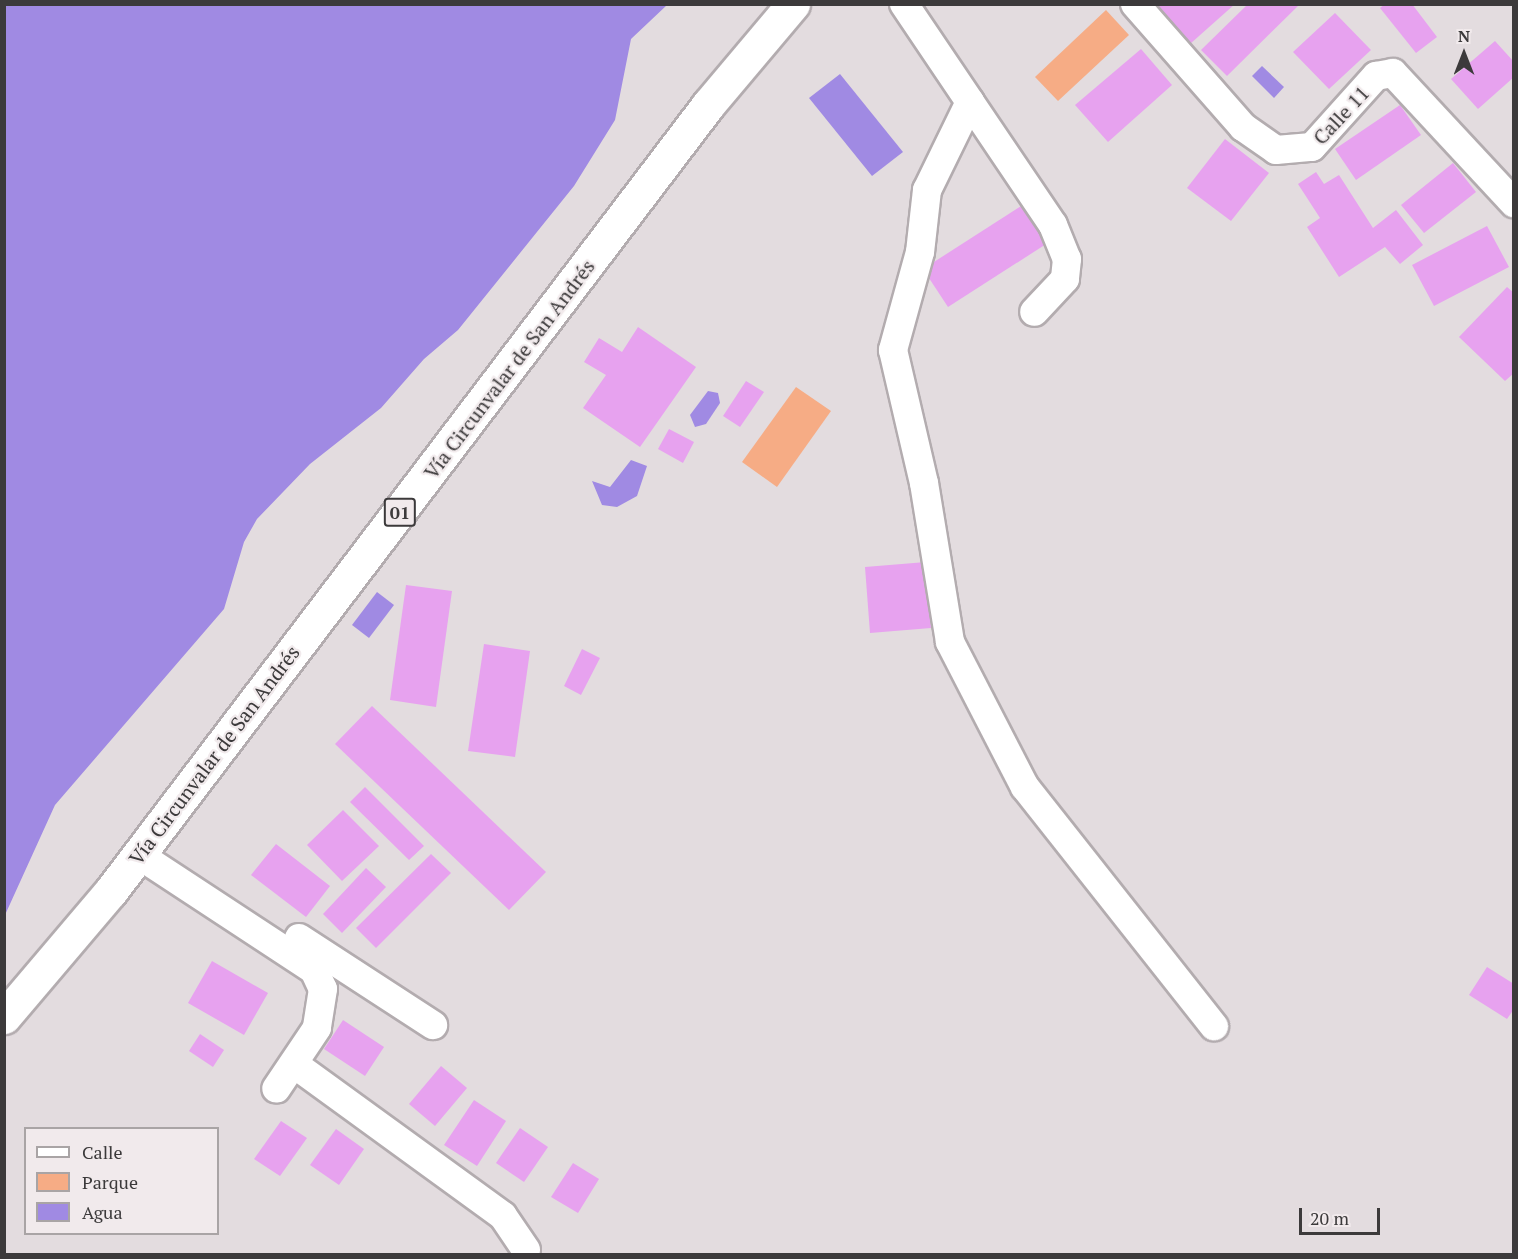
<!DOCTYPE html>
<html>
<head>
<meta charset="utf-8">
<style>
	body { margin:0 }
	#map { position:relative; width:1518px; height:1259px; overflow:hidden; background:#e3dcdf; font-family:"PT Serif",serif }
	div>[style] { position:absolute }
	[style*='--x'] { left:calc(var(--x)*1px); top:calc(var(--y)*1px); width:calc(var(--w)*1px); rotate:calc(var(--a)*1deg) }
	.green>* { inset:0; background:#f6ac85 }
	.water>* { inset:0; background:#a08ae3 }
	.building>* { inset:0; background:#e7a2ef }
	.roads { filter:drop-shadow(2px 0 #b3acaf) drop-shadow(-2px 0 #b3acaf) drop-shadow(0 2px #b3acaf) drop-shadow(0 -2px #b3acaf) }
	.minor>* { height:28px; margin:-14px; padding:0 14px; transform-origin:14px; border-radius:14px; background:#fff }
	.highway>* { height:33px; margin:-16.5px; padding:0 16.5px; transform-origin:16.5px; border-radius:16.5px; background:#fff }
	span { translate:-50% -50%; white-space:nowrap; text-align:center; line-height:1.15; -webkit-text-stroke:4.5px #f1eaec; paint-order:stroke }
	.shield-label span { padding:2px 4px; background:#f1eaec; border:2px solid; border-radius:4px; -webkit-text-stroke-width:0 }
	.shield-label { font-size:18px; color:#3c3a3b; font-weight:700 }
	.street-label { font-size:20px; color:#3c3a3b }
	.frame { position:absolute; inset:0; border:6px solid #3c3a3b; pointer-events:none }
	.legend { position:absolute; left:24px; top:1127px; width:195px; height:108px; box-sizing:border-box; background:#f1eaec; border:2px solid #a9a4a5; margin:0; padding:8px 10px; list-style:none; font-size:18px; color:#3c3a3b }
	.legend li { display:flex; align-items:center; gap:12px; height:30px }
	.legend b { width:30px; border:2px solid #a9a4a5 }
	.north { position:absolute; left:1434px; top:24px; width:60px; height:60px; -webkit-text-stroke:4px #f1eaec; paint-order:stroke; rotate:0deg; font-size:16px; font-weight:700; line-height:24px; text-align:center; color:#3c3a3b }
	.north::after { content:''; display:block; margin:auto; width:21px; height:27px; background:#3c3a3b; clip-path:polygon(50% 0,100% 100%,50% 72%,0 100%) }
	.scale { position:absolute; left:1299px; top:1208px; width:81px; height:27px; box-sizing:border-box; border:3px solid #3c3a3b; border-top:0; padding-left:8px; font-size:18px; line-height:21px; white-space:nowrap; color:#3c3a3b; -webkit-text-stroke:4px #f1eaec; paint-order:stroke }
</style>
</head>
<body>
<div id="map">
	<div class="green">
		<i style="clip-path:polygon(1106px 10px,1129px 35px,1058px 101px,1035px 77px)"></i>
		<i style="clip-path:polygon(796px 387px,831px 411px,777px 487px,742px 462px)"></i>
	</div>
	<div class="water">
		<i style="clip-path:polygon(5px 4px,667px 5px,631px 39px,615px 120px,574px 186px,458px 330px,424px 359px,381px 408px,310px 464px,257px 519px,244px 542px,224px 609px,55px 805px,5px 915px)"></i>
		<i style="clip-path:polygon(1262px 66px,1284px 87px,1274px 98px,1252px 76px)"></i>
		<i style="clip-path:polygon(840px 74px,903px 152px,872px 176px,809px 98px)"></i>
		<i style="clip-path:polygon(708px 391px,718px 393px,720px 403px,706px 424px,695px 427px,690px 415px)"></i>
		<i style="clip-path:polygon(631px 460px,647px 466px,637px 496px,617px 507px,602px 505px,592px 481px,610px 487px)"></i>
		<i style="clip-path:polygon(377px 592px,394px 605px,369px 638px,352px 625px)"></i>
	</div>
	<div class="building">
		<i style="clip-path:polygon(1155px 4px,1235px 4px,1190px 44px)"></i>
		<i style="clip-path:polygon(1248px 4px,1300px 4px,1227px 76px,1201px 50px)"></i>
		<i style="clip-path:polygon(1385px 4px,1412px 4px,1437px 37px,1416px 53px,1380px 8px)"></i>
		<i style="clip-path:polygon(1335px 13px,1371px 50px,1329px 89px,1293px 52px)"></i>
		<i style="clip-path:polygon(1495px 41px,1514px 62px,1514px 77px,1478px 109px,1451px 79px)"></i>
		<i style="clip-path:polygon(1141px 49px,1172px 85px,1108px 142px,1075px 105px)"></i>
		<i style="clip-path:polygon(1400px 105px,1421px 135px,1356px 180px,1335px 149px)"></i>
		<i style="clip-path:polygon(1225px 139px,1269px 173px,1231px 221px,1187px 188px)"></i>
		<i style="clip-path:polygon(1453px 163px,1476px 192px,1424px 233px,1401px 205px)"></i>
		<i style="clip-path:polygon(1316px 172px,1324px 184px,1339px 175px,1373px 228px,1396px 210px,1423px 245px,1400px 264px,1385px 247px,1339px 277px,1307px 227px,1320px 218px,1298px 184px)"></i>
		<i style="clip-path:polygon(1029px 201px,1054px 239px,948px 307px,923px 269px)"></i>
		<i style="clip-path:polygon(1487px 226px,1509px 267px,1434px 306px,1412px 265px)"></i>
		<i style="clip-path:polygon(1507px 287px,1514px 293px,1514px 373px,1505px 381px,1459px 337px)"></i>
		<i style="clip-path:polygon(638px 327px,696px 367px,640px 447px,583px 408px,606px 375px,584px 362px,599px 338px,622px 352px)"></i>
		<i style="clip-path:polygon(746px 381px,764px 392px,740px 427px,723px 416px)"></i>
		<i style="clip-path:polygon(669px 429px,694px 442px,683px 463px,658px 449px)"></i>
		<i style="clip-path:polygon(926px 562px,931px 628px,870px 633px,865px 567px)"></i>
		<i style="clip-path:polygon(406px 585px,452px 591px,436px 707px,390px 700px)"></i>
		<i style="clip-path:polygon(484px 644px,530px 651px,515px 757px,468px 751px)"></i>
		<i style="clip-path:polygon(582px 649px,600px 658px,581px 695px,564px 686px)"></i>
		<i style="clip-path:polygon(372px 706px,546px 872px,509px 910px,335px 744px)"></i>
		<i style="clip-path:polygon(365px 787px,424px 846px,409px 860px,350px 802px)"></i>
		<i style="clip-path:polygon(343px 810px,379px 846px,342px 881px,307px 845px)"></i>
		<i style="clip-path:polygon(276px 844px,330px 886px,306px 917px,251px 875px)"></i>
		<i style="clip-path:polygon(431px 854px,451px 873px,376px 948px,356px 928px)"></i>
		<i style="clip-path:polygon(366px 868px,386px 887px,342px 933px,323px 914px)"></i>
		<i style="clip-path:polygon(212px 961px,268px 993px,244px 1035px,188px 1003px)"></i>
		<i style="clip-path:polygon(1487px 967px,1514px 984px,1514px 1009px,1507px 1019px,1469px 995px)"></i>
		<i style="clip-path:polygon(343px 1020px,384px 1047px,365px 1076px,324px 1049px)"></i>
		<i style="clip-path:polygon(200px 1034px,224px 1050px,213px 1067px,189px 1051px)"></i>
		<i style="clip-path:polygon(441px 1066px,467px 1088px,435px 1126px,409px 1104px)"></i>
		<i style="clip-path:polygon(474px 1100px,506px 1121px,477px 1166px,444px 1145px)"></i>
		<i style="clip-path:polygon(281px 1121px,307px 1138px,280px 1176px,254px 1159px)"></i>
		<i style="clip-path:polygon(520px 1128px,548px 1147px,524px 1182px,496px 1163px)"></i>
		<i style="clip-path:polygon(336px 1129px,364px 1149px,339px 1185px,310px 1165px)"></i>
		<i style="clip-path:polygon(573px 1163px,599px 1179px,578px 1213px,551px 1197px)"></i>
	</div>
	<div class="roads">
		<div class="minor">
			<i style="--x:904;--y:4;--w:118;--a:56"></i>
			<i style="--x:970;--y:102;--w:98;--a:116"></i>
			<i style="--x:927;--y:190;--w:62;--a:96.4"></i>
			<i style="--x:920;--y:252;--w:102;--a:105.4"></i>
			<i style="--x:893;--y:350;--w:137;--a:76.9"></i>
			<i style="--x:924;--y:483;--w:161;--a:80.7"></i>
			<i style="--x:950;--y:642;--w:163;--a:62.7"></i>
			<i style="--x:1025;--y:787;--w:305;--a:51.7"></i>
			<i style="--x:1135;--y:4;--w:164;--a:48.7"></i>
			<i style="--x:1243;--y:127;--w:40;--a:34.9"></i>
			<i style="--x:1276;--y:150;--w:36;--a:-5"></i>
			<i style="--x:1312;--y:147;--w:96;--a:-48"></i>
			<i style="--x:1376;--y:76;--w:17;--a:-10"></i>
			<i style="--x:1393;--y:73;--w:178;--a:47.1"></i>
			<i style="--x:970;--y:102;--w:148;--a:56"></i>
			<i style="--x:1053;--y:225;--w:37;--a:68"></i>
			<i style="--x:1067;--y:259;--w:20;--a:96"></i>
			<i style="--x:1065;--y:279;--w:45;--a:133.2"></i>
			<i style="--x:139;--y:855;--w:209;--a:33.3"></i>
			<i style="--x:314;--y:970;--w:21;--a:65"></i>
			<i style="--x:323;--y:989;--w:39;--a:99"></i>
			<i style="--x:317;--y:1028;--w:73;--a:123.9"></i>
			<i style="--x:299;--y:938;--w:160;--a:33"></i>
			<i style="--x:294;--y:1064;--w:258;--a:36"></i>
			<i style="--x:503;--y:1216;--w:41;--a:55.9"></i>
		</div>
		<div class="highway">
			<i style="--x:4;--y:1017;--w:165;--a:-49.7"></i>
			<i style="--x:111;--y:891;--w:987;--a:-52.78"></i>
			<i style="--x:708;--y:105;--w:132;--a:-49.9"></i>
		</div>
	</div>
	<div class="shield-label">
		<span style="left:400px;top:512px">01</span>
	</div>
	<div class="street-label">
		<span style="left:1341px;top:115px;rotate:-47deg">Calle 11</span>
		<span style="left:509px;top:369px;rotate:-53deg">Vía Circunvalar de San Andrés</span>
		<span style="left:214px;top:755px;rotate:-53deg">Vía Circunvalar de San Andrés</span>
	</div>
	<div class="frame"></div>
	<ul class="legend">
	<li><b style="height:8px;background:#fff"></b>Calle</li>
	<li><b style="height:16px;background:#f6ac85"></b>Parque</li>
	<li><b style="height:16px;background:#a08ae3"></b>Agua</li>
	</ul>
	<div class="north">N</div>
	<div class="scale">20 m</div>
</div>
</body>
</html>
